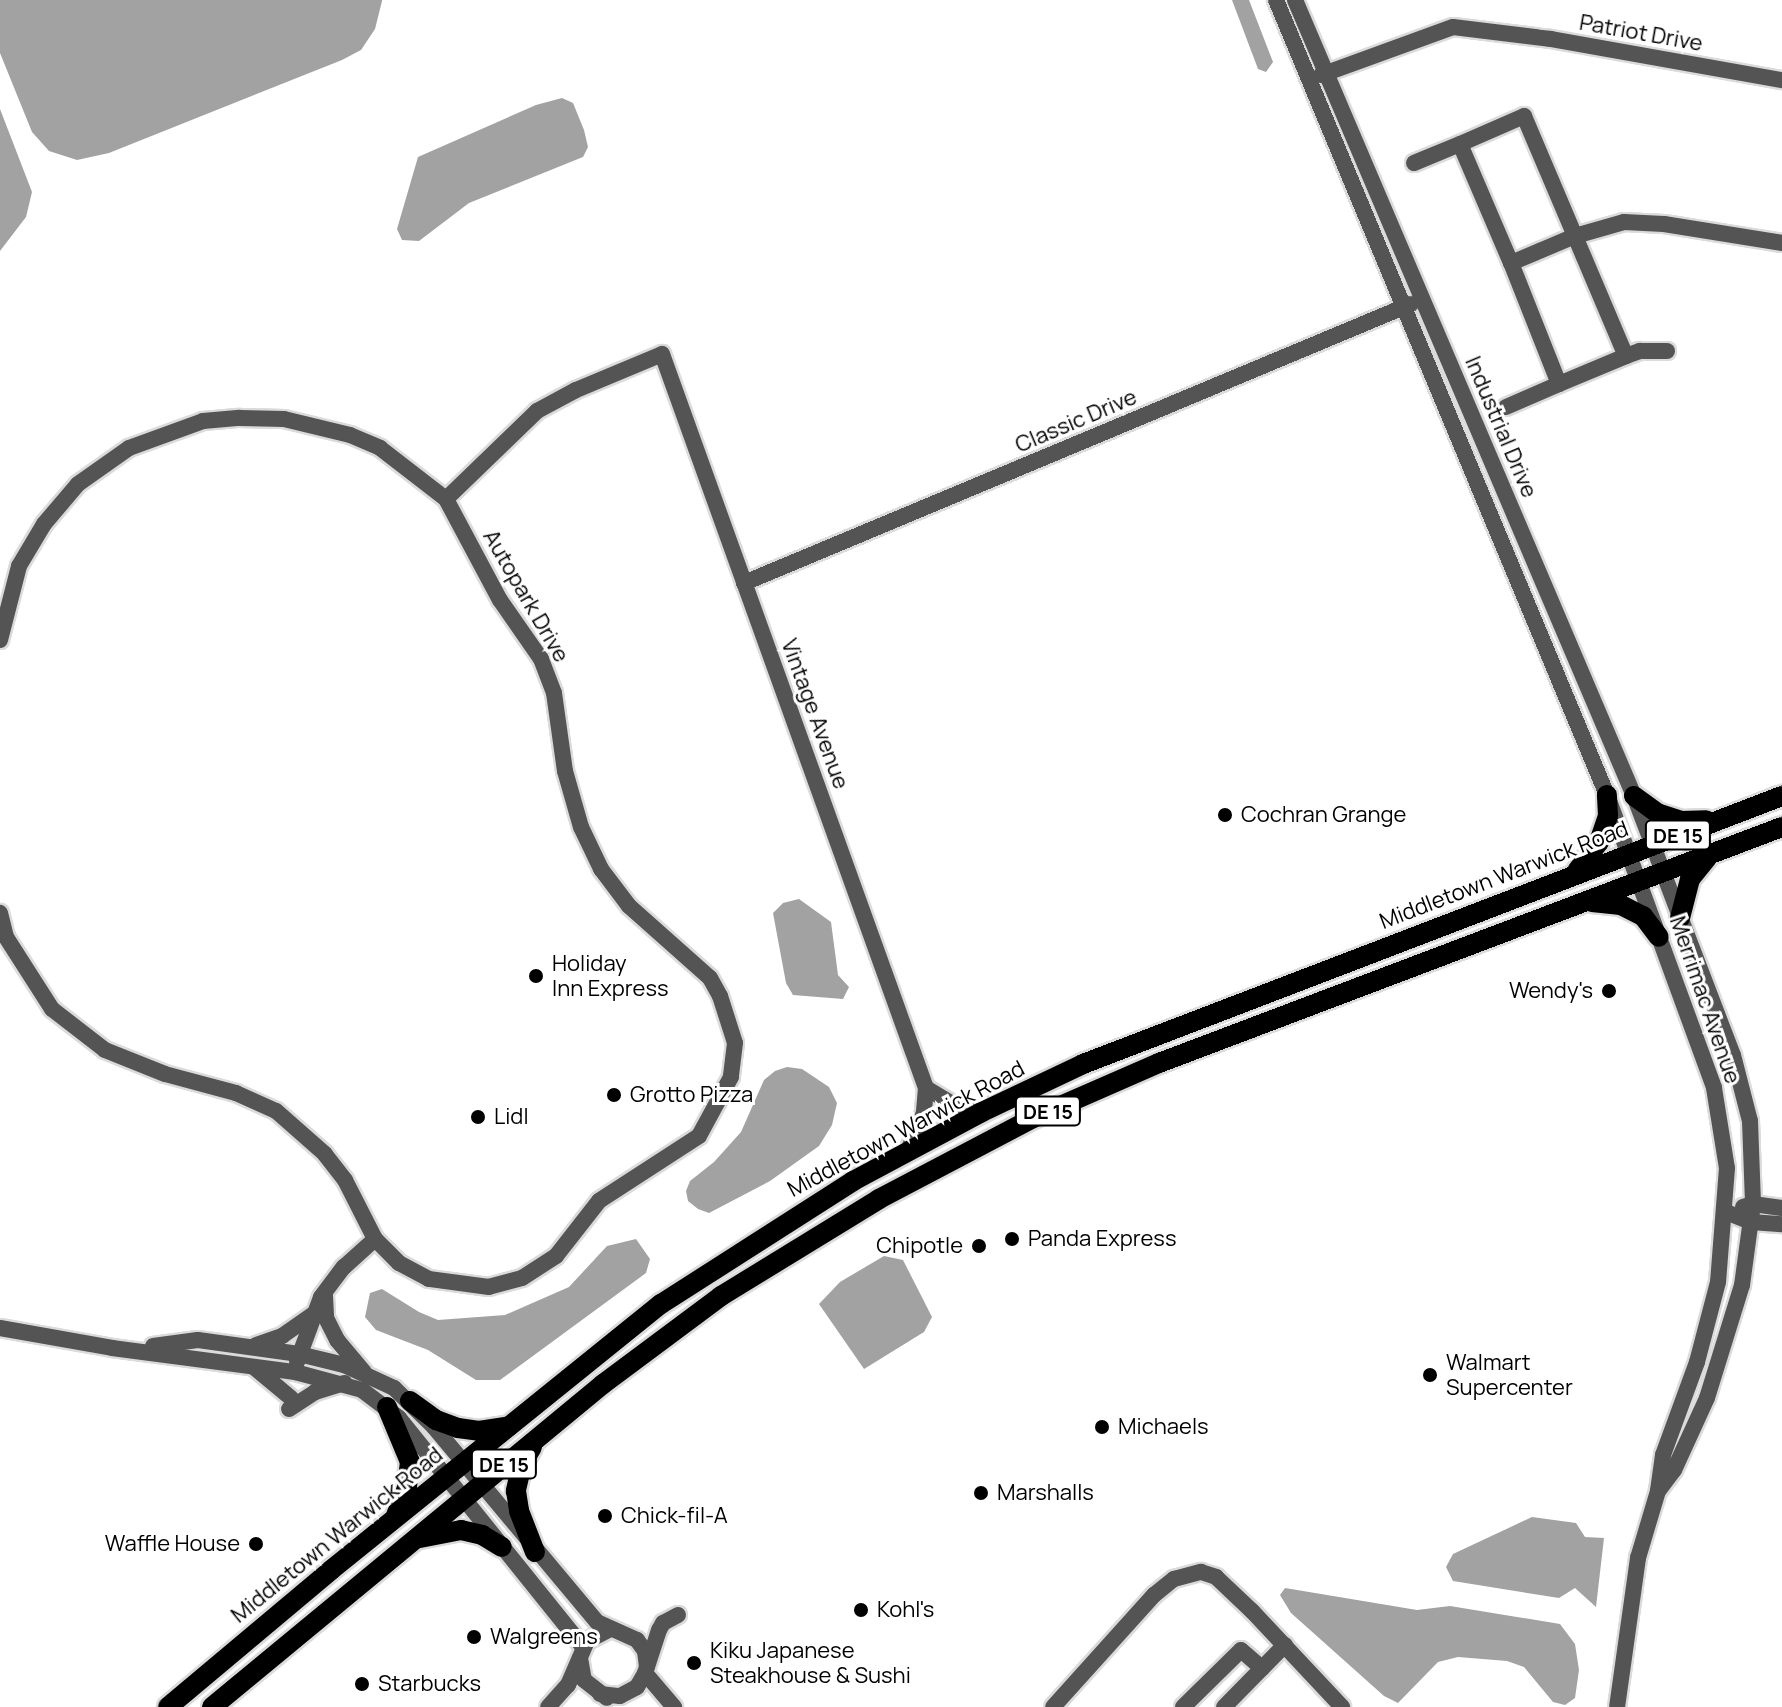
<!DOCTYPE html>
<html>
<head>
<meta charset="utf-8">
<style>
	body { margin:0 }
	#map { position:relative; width:1782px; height:1707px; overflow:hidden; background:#fff; font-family:Manrope,sans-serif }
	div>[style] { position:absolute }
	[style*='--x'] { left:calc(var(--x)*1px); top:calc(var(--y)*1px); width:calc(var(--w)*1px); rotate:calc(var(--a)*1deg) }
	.water>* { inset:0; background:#a2a2a2 }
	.roads { filter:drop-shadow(2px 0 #dbdbdb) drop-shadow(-2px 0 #dbdbdb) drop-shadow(0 2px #dbdbdb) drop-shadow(0 -2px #dbdbdb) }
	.minor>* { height:16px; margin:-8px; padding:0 8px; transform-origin:8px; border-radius:8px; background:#545454 }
	.major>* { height:20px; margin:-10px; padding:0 10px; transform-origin:10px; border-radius:10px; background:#000 }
	.dots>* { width:22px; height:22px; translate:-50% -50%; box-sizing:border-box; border:4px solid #fff; border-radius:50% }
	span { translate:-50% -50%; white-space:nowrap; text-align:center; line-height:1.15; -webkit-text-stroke:6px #fff; paint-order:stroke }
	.shield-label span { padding:2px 6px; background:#fff; border:2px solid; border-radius:6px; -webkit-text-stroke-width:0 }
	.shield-label { font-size:20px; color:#000; font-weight:700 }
	.street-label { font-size:22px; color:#000 }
	.poi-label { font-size:22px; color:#000 }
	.left { translate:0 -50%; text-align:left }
	.right { translate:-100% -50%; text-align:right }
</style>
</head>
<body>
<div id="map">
	<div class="water">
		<i style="clip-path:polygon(0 0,382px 0,382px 1px,375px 29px,361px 50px,342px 60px,109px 153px,77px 160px,49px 151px,32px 132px,0 53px)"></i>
		<i style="clip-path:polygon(1232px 0,1249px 0,1273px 62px,1266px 72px,1258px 69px)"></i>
		<i style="clip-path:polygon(562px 98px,573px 103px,584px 130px,588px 147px,583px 157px,469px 203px,419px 241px,402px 240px,397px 229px,418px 157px,536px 105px)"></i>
		<i style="clip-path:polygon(0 109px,32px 192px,26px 217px,0 251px)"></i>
		<i style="clip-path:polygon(799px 899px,831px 922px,838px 975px,849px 987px,843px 999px,793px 995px,786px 983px,773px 913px,783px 903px)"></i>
		<i style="clip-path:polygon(787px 1067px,802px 1069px,829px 1087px,837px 1103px,832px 1125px,819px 1146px,770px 1181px,709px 1213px,698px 1209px,688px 1201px,686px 1191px,690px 1181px,714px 1162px,741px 1132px,764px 1080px,775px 1071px)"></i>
		<i style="clip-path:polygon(636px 1239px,650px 1259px,646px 1273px,500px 1380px,476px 1380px,428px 1350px,376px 1330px,365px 1317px,370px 1293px,382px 1289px,419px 1312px,438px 1320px,505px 1315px,569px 1287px,607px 1246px)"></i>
		<i style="clip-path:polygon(884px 1256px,903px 1260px,932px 1317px,924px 1332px,864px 1369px,819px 1304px,840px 1282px)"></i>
		<i style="clip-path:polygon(1532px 1517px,1576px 1523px,1585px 1537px,1604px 1538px,1596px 1607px,1575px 1588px,1559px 1598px,1453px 1581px,1446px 1567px,1453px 1554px)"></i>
		<i style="clip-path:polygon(1285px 1588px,1417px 1610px,1450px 1606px,1560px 1624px,1575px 1644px,1579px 1670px,1575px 1698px,1565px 1705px,1553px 1702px,1524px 1667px,1507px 1661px,1458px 1657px,1438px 1662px,1398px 1703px,1384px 1696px,1291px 1613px,1280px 1595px)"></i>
	</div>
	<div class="roads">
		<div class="minor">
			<i style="--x:1276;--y:0;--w:861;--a:67.4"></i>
			<i style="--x:1607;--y:795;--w:312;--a:69.9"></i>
			<i style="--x:1714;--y:1088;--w:81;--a:80.8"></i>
			<i style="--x:1727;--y:1168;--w:114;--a:94.5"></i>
			<i style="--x:1718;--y:1282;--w:83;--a:104.7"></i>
			<i style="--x:1697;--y:1362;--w:99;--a:110.1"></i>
			<i style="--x:1663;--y:1455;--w:36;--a:98"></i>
			<i style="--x:1658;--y:1491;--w:70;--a:106.6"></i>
			<i style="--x:1638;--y:1558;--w:150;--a:98"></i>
			<i style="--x:1295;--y:0;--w:865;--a:66.93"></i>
			<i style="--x:1634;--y:796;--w:277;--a:69.1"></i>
			<i style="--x:1733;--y:1055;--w:68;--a:75.6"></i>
			<i style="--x:1750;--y:1121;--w:83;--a:87.9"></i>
			<i style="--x:1753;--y:1204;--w:82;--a:97.7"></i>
			<i style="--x:1742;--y:1285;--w:118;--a:107.2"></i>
			<i style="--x:1707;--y:1398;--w:79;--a:114.6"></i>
			<i style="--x:1674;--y:1470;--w:25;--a:127"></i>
			<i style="--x:1321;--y:75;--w:140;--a:-20"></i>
			<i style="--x:1453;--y:27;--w:99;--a:7"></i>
			<i style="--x:1551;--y:39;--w:235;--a:10.1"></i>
			<i style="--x:1414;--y:163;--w:50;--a:-22.4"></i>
			<i style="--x:1511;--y:263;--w:129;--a:-113.2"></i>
			<i style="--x:1460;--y:144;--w:70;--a:-23.6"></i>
			<i style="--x:1524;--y:116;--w:261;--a:67"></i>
			<i style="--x:1626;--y:356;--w:73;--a:157.3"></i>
			<i style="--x:1559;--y:384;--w:130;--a:-111.6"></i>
			<i style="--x:1511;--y:263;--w:69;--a:-22.9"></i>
			<i style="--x:1575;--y:236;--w:51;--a:-15.9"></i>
			<i style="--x:1624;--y:222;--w:40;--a:2.9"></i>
			<i style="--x:1664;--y:224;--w:120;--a:9.1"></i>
			<i style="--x:1626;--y:356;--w:15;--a:-20"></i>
			<i style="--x:1640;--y:351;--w:27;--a:0"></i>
			<i style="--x:1506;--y:407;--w:58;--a:-23.5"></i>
			<i style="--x:446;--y:499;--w:127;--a:-44"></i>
			<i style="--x:537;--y:411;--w:44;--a:-28.3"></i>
			<i style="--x:576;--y:390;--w:93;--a:-22.7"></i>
			<i style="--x:662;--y:354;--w:780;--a:70.22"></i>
			<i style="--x:926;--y:1088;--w:25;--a:95"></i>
			<i style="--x:924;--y:1113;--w:39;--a:113"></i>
			<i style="--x:744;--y:583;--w:723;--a:-22.7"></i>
			<i style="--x:0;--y:640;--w:76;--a:-75.6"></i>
			<i style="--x:19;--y:566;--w:49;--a:-59.2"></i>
			<i style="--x:44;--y:524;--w:52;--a:-49.6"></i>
			<i style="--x:78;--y:484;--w:62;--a:-35.2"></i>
			<i style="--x:129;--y:448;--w:79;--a:-20"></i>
			<i style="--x:203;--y:421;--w:37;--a:-5"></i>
			<i style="--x:240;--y:418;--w:44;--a:1.3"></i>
			<i style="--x:284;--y:419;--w:68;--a:13.6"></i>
			<i style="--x:350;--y:435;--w:33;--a:23"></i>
			<i style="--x:380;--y:448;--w:83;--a:37.7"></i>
			<i style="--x:446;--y:499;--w:115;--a:61.9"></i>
			<i style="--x:500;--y:600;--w:72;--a:55.2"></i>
			<i style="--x:541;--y:659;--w:36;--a:69"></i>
			<i style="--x:554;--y:693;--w:79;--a:82"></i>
			<i style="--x:565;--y:771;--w:58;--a:74.1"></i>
			<i style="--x:581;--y:827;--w:47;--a:64.5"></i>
			<i style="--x:601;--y:869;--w:46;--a:52.9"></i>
			<i style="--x:629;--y:906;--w:108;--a:41.6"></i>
			<i style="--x:710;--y:978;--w:21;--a:61"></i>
			<i style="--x:720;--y:996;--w:49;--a:72.3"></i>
			<i style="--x:735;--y:1043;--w:34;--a:97"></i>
			<i style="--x:731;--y:1077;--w:67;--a:118.5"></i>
			<i style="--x:699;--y:1136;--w:119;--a:147"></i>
			<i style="--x:599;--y:1201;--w:70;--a:128"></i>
			<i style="--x:556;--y:1256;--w:40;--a:147.1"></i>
			<i style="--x:522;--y:1278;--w:34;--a:165"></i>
			<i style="--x:489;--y:1287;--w:61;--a:-172.4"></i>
			<i style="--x:429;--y:1279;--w:34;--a:-152"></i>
			<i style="--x:399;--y:1263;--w:34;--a:-135"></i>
			<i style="--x:375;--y:1239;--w:66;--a:-117"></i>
			<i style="--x:345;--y:1180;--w:33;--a:-128"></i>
			<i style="--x:325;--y:1154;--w:65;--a:-138.7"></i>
			<i style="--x:276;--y:1111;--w:44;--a:-155.8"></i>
			<i style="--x:236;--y:1093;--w:73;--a:-165"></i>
			<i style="--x:165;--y:1074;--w:65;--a:-158.2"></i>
			<i style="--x:105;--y:1050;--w:67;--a:-142.3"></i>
			<i style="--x:52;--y:1009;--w:85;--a:-122.6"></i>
			<i style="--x:6;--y:937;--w:25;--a:-104"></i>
			<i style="--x:926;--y:1088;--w:37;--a:31"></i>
			<i style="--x:958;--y:1107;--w:25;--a:12"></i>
			<i style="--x:1743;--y:1207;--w:10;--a:-17"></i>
			<i style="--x:1753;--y:1204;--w:29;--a:8"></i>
			<i style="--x:1726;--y:1212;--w:27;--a:22"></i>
			<i style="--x:1751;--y:1222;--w:31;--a:4"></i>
			<i style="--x:325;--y:1296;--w:22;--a:87"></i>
			<i style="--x:326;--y:1318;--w:25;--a:63"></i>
			<i style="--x:337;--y:1340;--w:42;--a:49.8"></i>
			<i style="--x:0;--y:1328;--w:114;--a:10.1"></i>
			<i style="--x:112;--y:1348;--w:185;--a:7.5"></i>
			<i style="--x:295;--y:1372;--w:69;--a:15"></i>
			<i style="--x:362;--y:1390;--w:46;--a:37.1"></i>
			<i style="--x:399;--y:1418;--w:294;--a:51.2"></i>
			<i style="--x:256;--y:1345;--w:28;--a:-19"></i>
			<i style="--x:282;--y:1336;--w:38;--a:-35"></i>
			<i style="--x:153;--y:1346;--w:45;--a:-7.6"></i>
			<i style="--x:198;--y:1340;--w:102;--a:7.9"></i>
			<i style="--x:299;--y:1354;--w:46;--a:13.7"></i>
			<i style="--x:344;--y:1365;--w:55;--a:24.7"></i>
			<i style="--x:394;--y:1388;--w:56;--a:44.3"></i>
			<i style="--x:434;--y:1427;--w:254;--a:50.1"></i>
			<i style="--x:597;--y:1622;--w:44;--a:24.2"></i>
			<i style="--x:637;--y:1640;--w:14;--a:54"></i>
			<i style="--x:645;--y:1651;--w:16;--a:83"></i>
			<i style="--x:297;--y:1362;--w:69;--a:-69.7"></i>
			<i style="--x:321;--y:1297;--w:38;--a:-53"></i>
			<i style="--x:344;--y:1267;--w:42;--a:-42.1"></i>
			<i style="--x:255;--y:1368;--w:47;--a:39.8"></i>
			<i style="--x:289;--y:1409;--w:31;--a:-33"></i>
			<i style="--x:315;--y:1392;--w:31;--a:-17"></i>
			<i style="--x:580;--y:1658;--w:22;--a:80"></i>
			<i style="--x:584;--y:1680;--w:29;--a:38"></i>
			<i style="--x:645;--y:1673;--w:45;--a:49.5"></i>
			<i style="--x:600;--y:1694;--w:20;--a:6"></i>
			<i style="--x:620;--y:1696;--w:19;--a:-28"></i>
			<i style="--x:637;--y:1687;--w:16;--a:-60"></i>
			<i style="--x:645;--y:1673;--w:45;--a:-72"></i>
			<i style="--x:659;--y:1630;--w:8;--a:-60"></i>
			<i style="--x:663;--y:1623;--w:17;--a:-28"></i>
			<i style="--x:548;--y:1707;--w:30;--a:-48"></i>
			<i style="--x:568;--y:1685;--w:48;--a:-66.6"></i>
			<i style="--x:587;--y:1641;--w:27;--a:-27"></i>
			<i style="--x:1053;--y:1707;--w:151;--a:-48"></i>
			<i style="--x:1154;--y:1595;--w:26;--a:-39"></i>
			<i style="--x:1174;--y:1579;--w:28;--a:-15"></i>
			<i style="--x:1201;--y:1572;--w:16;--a:18"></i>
			<i style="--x:1216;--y:1577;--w:50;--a:43.4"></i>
			<i style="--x:1252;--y:1611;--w:132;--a:46.8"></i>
			<i style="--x:1183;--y:1707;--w:81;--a:-44.5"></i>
			<i style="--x:1241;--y:1650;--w:28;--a:41"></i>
			<i style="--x:1224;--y:1707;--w:87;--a:-45.5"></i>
		</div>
		<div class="major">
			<i style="--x:1634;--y:796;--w:29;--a:36"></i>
			<i style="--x:1657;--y:813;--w:25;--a:18"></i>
			<i style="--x:1681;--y:821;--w:25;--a:-2"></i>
			<i style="--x:1577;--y:871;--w:36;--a:-53"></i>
			<i style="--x:1599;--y:842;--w:28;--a:-71"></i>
			<i style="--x:1608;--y:816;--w:21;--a:-93"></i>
			<i style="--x:1592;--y:902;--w:29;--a:6"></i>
			<i style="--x:1621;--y:905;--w:25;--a:27"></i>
			<i style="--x:1643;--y:916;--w:26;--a:53"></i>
			<i style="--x:1680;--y:918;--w:40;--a:-75.6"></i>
			<i style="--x:1690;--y:879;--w:27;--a:-51"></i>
			<i style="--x:410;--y:1401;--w:32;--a:36"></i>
			<i style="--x:436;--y:1420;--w:23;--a:20"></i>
			<i style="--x:458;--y:1428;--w:21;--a:8"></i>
			<i style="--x:479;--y:1431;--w:30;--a:-9"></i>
			<i style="--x:387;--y:1407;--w:60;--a:67.3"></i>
			<i style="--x:410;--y:1462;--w:26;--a:97"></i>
			<i style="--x:407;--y:1488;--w:29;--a:112"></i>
			<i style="--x:532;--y:1447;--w:20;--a:120"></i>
			<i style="--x:522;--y:1464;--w:28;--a:103"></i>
			<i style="--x:516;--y:1491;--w:20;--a:81"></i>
			<i style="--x:519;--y:1511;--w:44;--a:68.7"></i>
			<i style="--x:420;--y:1538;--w:42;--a:-11"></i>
			<i style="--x:461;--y:1530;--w:22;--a:13"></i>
			<i style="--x:482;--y:1535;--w:23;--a:31"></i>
			<i style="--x:168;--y:1707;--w:213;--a:-40"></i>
			<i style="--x:331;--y:1570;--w:424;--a:-38.9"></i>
			<i style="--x:661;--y:1304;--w:228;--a:-32.6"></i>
			<i style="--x:853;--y:1181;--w:146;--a:-28.1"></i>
			<i style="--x:982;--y:1112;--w:112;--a:-25.4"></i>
			<i style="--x:1083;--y:1064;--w:749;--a:-20.98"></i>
			<i style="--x:212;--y:1707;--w:507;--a:-39.56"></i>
			<i style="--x:603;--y:1384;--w:147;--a:-36.7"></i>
			<i style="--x:721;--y:1296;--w:185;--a:-31.5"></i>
			<i style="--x:879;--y:1199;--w:174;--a:-27.7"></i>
			<i style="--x:1033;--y:1118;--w:137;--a:-23.6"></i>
			<i style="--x:1159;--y:1063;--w:666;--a:-20.75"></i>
		</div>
	</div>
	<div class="dots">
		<i style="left:1225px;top:815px;background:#000"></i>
		<i style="left:536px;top:976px;background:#000"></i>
		<i style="left:1609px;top:991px;background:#000"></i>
		<i style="left:614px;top:1095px;background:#000"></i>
		<i style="left:478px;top:1117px;background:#000"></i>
		<i style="left:1012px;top:1239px;background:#000"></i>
		<i style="left:979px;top:1246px;background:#000"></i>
		<i style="left:1430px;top:1375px;background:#000"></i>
		<i style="left:1102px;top:1427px;background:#000"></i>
		<i style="left:981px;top:1493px;background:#000"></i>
		<i style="left:605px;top:1516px;background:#000"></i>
		<i style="left:256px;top:1544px;background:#000"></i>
		<i style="left:861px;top:1610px;background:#000"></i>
		<i style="left:474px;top:1637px;background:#000"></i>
		<i style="left:694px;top:1663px;background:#000"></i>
		<i style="left:362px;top:1684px;background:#000"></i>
	</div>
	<div class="shield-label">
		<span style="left:1678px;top:835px">DE 15</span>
		<span style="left:1048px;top:1111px">DE 15</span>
		<span style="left:504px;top:1464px">DE 15</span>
	</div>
	<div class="street-label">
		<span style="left:1641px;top:33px;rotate:10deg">Patriot Drive</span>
		<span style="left:1076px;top:421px;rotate:-23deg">Classic Drive</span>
		<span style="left:1501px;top:427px;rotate:67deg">Industrial Drive</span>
		<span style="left:526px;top:596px;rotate:60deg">Autopark Drive</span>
		<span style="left:815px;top:714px;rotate:70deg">Vintage Avenue</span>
		<span style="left:1504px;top:875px;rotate:-21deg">Middletown Warwick Road</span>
		<span style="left:1705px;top:1000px;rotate:71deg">Merrimac Avenue</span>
		<span style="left:906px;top:1129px;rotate:-28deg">Middletown Warwick Road</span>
		<span style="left:337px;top:1535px;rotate:-39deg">Middletown Warwick Road</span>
	</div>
	<div class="poi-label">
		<span class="left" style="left:1241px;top:815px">Cochran Grange</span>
		<span class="left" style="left:552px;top:976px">Holiday<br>Inn Express</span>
		<span class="right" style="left:1593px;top:991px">Wendy's</span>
		<span class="left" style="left:630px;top:1095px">Grotto Pizza</span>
		<span class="left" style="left:494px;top:1117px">Lidl</span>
		<span class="left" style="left:1028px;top:1239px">Panda Express</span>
		<span class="right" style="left:963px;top:1246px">Chipotle</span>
		<span class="left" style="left:1446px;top:1375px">Walmart<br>Supercenter</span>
		<span class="left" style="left:1118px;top:1427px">Michaels</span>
		<span class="left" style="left:997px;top:1493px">Marshalls</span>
		<span class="left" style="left:621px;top:1516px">Chick-fil-A</span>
		<span class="right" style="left:240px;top:1544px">Waffle House</span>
		<span class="left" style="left:877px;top:1610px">Kohl's</span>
		<span class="left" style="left:490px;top:1637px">Walgreens</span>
		<span class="left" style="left:710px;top:1663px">Kiku Japanese<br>Steakhouse &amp; Sushi</span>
		<span class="left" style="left:378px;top:1684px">Starbucks</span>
	</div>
</div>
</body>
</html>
